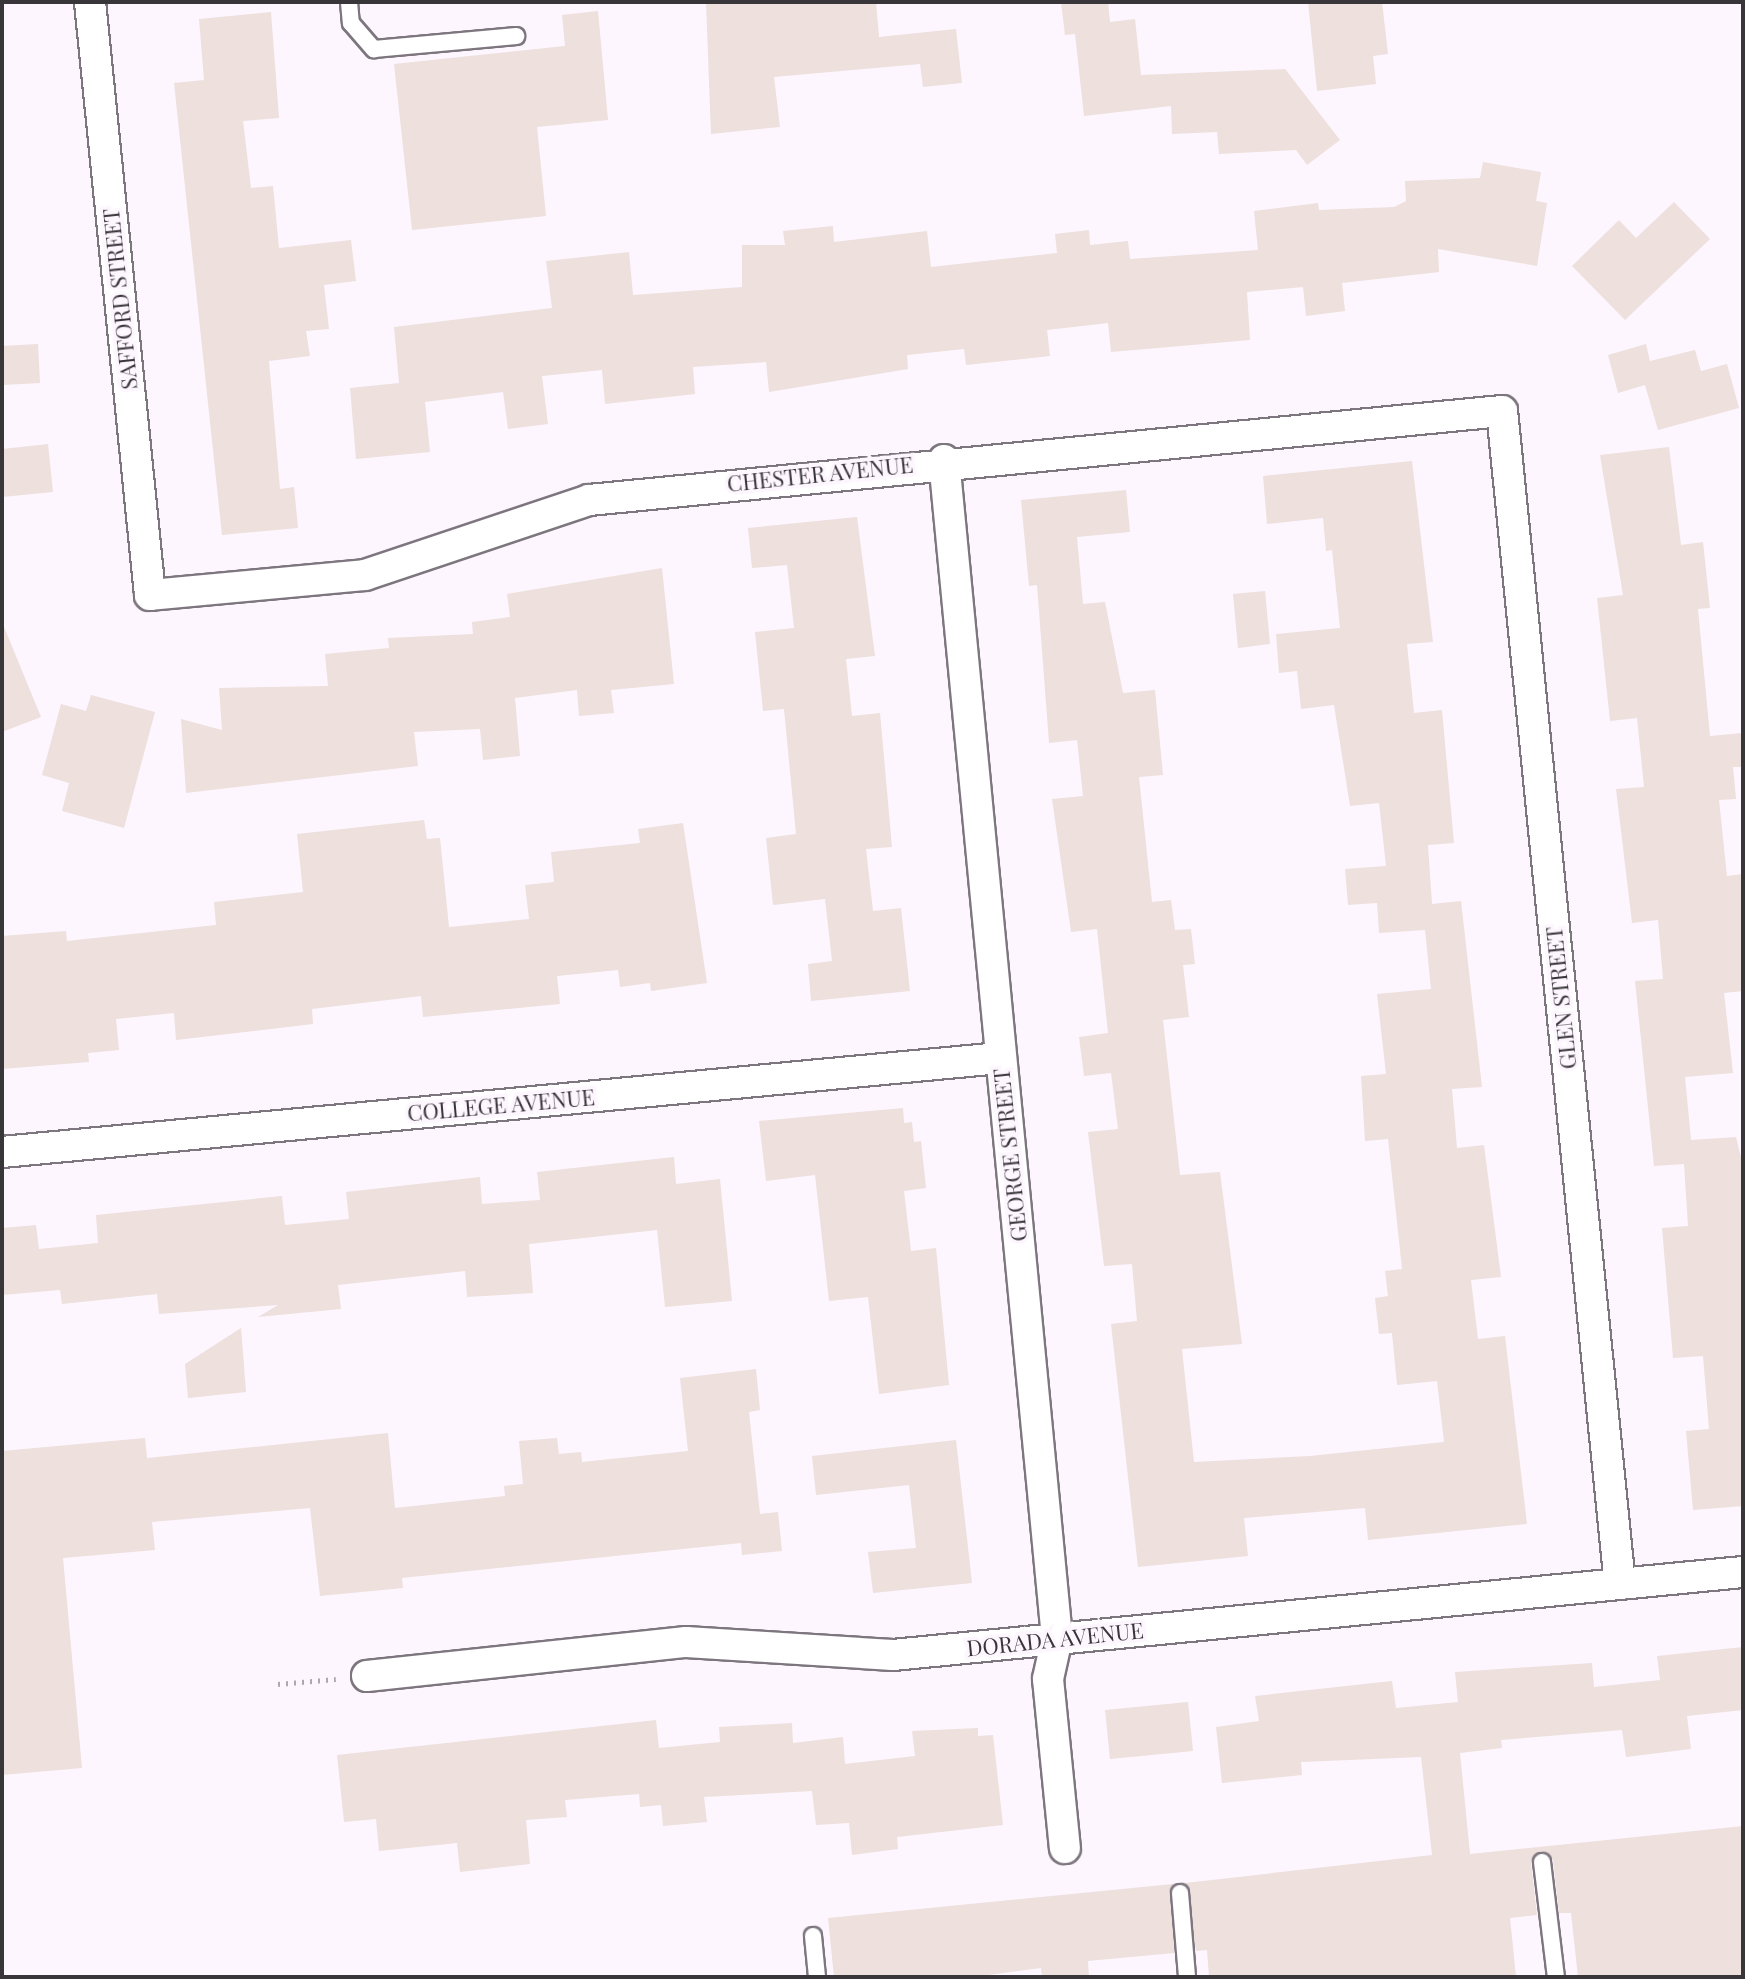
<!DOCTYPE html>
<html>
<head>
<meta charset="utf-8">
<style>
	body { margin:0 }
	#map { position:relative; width:1745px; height:1979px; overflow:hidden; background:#fdf6fe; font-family:"Playfair Display",serif }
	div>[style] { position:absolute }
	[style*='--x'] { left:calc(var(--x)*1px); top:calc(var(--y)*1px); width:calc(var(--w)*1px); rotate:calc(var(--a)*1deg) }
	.building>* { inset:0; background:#ede0dd }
	.path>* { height:5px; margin-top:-2.5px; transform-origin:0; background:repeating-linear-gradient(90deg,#ada7ae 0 2px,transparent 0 8px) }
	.roads { filter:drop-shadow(2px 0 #7e767f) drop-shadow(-2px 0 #7e767f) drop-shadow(0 2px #7e767f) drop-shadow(0 -2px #7e767f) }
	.lane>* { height:16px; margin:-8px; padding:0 8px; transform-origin:8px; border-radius:8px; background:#fff }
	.street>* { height:30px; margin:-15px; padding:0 15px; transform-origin:15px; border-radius:15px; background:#fff }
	span { translate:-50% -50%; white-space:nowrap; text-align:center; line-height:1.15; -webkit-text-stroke:7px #fdf6fe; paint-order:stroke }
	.street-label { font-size:22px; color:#39363a }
	.frame { position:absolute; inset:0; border:4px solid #39363a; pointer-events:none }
</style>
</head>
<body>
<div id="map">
	<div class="building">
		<i style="clip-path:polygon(706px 2px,876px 2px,879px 37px,956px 29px,962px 83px,923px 87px,920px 64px,774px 77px,780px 127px,711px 134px)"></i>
		<i style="clip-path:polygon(1061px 2px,1108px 2px,1110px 22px,1135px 19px,1141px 75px,1285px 69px,1340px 140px,1307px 165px,1296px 150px,1219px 154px,1217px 132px,1172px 134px,1171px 106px,1084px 116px,1075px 34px,1065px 35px)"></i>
		<i style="clip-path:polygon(1308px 2px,1382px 2px,1388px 54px,1373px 56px,1376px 84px,1317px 91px)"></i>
		<i style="clip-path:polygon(598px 11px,608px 120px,537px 127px,546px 216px,412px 230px,394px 64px,565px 46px,562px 15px)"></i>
		<i style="clip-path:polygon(271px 12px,279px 118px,243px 121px,251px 188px,273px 186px,279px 248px,351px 240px,356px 281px,324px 285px,329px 329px,306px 331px,310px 356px,269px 361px,280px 489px,294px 487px,298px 528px,222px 535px,174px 83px,204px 80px,199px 19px)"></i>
		<i style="clip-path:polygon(1483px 162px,1541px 172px,1536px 201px,1547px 203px,1537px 266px,1438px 249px,1439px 272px,1342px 283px,1345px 311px,1306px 316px,1303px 287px,1247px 292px,1250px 340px,1111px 352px,1108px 323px,1047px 330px,1050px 356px,966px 365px,964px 349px,907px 355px,908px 369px,769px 392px,766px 362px,693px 367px,695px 394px,605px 404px,602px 370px,542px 376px,548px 424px,508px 429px,503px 392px,425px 402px,430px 452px,356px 459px,350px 388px,399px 383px,394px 327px,552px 308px,546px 261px,629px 252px,633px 295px,742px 287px,742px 245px,785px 245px,783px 231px,833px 226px,834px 242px,927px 231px,931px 267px,1057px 253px,1055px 234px,1089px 230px,1090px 245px,1128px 241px,1130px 259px,1258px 250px,1254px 211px,1318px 203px,1319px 210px,1394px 207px,1406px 201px,1405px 181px,1480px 178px)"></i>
		<i style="clip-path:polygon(1674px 202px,1710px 239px,1625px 320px,1572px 266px,1619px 220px,1636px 238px)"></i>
		<i style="clip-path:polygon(38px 344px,40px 383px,2px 385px,2px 346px)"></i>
		<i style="clip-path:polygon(1646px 344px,1650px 361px,1695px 350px,1701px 371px,1727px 364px,1739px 408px,1658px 430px,1645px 385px,1618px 393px,1608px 355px)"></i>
		<i style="clip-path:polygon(48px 444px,53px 492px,2px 497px,2px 449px)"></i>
		<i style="clip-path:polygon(1669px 447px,1681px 545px,1703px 542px,1710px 608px,1698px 609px,1710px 736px,1743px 733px,1743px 767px,1733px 767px,1736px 799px,1719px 800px,1727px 876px,1743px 874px,1743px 991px,1724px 993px,1733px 1073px,1685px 1077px,1691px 1140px,1736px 1137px,1743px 1165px,1743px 1506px,1693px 1510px,1686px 1431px,1709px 1429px,1703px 1356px,1673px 1358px,1662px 1228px,1688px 1226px,1684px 1164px,1654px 1166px,1635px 981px,1663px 979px,1658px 920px,1632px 923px,1616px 789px,1644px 787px,1637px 718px,1610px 721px,1597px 598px,1623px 595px,1600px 455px)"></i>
		<i style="clip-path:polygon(1412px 461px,1433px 642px,1407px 644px,1414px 713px,1442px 710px,1454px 843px,1428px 845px,1432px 904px,1461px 901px,1482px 1087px,1452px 1089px,1457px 1148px,1484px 1145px,1501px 1277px,1471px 1280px,1478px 1339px,1505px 1336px,1527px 1524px,1368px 1540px,1365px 1508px,1244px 1518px,1248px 1556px,1138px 1567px,1111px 1324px,1137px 1321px,1132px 1264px,1104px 1266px,1088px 1132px,1118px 1129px,1111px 1073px,1084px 1076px,1079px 1037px,1108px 1033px,1097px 929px,1071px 932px,1052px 799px,1083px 796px,1077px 740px,1049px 743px,1037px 585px,1029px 586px,1021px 500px,1126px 490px,1130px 532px,1077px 537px,1083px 604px,1105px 602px,1123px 693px,1155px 690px,1163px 775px,1139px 777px,1152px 902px,1171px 900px,1175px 930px,1191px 929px,1195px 964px,1183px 965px,1189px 1017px,1163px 1020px,1180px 1175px,1220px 1172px,1242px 1344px,1182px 1349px,1194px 1462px,1310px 1456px,1444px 1442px,1437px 1381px,1397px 1385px,1392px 1333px,1379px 1334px,1375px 1298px,1388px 1296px,1385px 1271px,1402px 1269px,1388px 1139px,1365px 1141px,1361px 1076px,1386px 1074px,1377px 994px,1431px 989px,1425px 930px,1379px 933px,1377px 903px,1348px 905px,1345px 869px,1386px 866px,1379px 803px,1350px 806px,1334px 705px,1301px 709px,1297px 671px,1279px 673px,1276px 634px,1340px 628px,1332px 550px,1326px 551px,1323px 518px,1267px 524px,1263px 476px)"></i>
		<i style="clip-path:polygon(857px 517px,875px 656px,846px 659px,852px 716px,880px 713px,892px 847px,866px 849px,873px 911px,901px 908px,910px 991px,811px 1001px,808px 964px,832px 961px,825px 899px,773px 905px,766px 838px,796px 834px,784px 709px,763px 711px,755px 632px,794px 628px,787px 565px,752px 568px,748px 528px)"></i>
		<i style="clip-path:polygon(662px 568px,674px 684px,611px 690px,614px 713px,579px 716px,577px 690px,515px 698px,520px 756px,483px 760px,480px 729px,414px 732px,418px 766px,186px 793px,181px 719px,222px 730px,219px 688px,328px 686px,325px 654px,389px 648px,388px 638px,473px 634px,472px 622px,510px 617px,507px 594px)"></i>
		<i style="clip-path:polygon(1265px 591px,1270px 644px,1238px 648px,1233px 594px)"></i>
		<i style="clip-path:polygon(2px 622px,41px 717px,2px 732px)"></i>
		<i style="clip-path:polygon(91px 695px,155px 712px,124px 828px,62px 811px,69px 783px,42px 775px,61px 704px,86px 711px)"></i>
		<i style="clip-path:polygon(424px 820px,427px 839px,440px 838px,449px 927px,529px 919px,525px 885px,554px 882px,551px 852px,640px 843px,638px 829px,683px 823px,707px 983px,651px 991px,650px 983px,620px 987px,618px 970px,557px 976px,560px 1004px,423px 1017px,421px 996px,312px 1009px,313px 1024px,176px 1040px,174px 1013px,116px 1019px,119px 1050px,88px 1053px,89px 1062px,2px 1069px,2px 936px,66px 931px,67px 941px,216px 925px,214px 902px,303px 892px,297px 834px)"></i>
		<i style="clip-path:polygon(903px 1108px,904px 1123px,912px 1122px,914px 1142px,921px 1141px,926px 1188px,904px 1191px,911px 1251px,936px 1248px,949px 1385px,879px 1394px,868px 1297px,829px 1301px,815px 1175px,766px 1181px,759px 1121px)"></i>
		<i style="clip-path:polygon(674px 1157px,676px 1184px,720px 1179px,732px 1301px,665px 1307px,657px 1230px,529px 1244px,533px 1293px,467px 1297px,465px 1271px,338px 1285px,341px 1309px,258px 1317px,278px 1305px,159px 1314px,157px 1294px,62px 1304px,60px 1290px,2px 1295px,2px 1228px,36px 1225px,39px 1249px,98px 1243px,96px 1215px,282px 1196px,285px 1225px,349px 1219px,346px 1192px,480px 1177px,482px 1204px,540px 1200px,537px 1172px)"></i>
		<i style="clip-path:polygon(241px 1328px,246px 1392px,188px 1398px,185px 1364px)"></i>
		<i style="clip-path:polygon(756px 1369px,760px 1410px,749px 1412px,760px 1514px,778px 1512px,782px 1551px,742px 1555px,741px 1543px,402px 1578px,403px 1588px,320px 1596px,310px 1508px,152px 1522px,155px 1550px,63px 1558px,82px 1768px,2px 1775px,2px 1451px,145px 1438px,147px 1458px,388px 1433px,395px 1508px,505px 1496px,504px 1486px,523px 1484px,519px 1441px,557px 1438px,559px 1454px,581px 1452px,582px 1462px,688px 1451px,680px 1378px)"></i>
		<i style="clip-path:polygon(956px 1440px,972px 1583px,873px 1593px,868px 1552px,916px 1548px,909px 1485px,816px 1495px,812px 1456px)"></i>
		<i style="clip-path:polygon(1743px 1647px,1743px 1710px,1687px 1716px,1691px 1749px,1626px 1757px,1622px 1730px,1501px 1740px,1502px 1748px,1460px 1753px,1470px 1854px,1743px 1826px,1743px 1977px,1578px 1977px,1571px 1913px,1559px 1913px,1553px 1860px,1541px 1851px,1531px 1863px,1537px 1915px,1510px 1918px,1516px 1977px,1209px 1977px,1207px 1950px,1196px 1951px,1185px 1883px,1432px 1855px,1421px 1757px,1301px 1762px,1302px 1775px,1222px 1783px,1216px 1727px,1259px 1721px,1255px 1696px,1392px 1681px,1396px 1708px,1458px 1702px,1455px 1672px,1592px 1663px,1594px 1687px,1660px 1680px,1657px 1656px)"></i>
		<i style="clip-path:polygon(1188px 1702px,1193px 1751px,1110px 1759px,1105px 1710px)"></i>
		<i style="clip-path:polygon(656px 1720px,659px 1748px,720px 1742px,719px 1727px,792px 1723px,793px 1743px,843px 1737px,845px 1764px,915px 1756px,912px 1731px,978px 1728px,978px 1736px,993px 1735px,1003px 1825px,897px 1837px,898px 1849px,852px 1855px,849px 1823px,816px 1825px,812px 1791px,704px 1797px,707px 1822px,663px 1826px,661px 1805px,640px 1807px,639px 1794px,565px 1800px,567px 1817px,526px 1820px,530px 1864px,460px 1872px,457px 1843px,379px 1851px,376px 1819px,344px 1822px,337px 1755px)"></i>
		<i style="clip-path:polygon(1173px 1884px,1174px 1953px,1088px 1961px,1089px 1977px,1042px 1977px,1041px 1968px,974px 1977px,834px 1977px,828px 1918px)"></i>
	</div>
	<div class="path">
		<i style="--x:278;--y:1684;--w:58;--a:-4.9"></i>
	</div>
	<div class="roads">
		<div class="lane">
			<i style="--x:349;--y:2;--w:21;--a:85"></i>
			<i style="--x:351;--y:23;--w:35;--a:49"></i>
			<i style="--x:374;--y:49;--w:143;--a:-5.2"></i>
			<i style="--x:1542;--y:1862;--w:116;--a:83.1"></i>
			<i style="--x:1180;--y:1893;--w:84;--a:85.2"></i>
			<i style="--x:813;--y:1936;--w:41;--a:84.4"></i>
		</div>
		<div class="street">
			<i style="--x:90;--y:2;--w:596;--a:84.22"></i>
			<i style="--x:150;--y:595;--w:216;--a:-5.3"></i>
			<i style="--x:365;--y:575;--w:236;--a:-18.5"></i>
			<i style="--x:589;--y:500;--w:917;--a:-5.57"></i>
			<i style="--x:1502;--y:411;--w:1179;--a:84.26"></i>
			<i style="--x:944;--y:460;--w:1183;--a:84.52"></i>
			<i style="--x:1057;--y:1638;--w:42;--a:102.4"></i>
			<i style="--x:1048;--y:1679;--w:170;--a:84.3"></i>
			<i style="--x:2;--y:1152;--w:1003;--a:-5.38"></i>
			<i style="--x:367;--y:1676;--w:321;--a:-6.1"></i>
			<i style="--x:686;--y:1642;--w:207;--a:3.6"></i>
			<i style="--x:893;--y:1655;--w:854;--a:-5.58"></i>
		</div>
	</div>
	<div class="street-label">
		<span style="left:120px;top:299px;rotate:-96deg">SAFFORD STREET</span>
		<span style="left:820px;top:474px;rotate:-6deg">CHESTER AVENUE</span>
		<span style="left:1561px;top:998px;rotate:-96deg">GLEN STREET</span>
		<span style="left:501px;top:1105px;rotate:-5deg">COLLEGE AVENUE</span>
		<span style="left:1010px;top:1155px;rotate:-96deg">GEORGE STREET</span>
		<span style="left:1055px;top:1639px;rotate:-6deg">DORADA AVENUE</span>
	</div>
	<div class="frame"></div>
</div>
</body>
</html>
